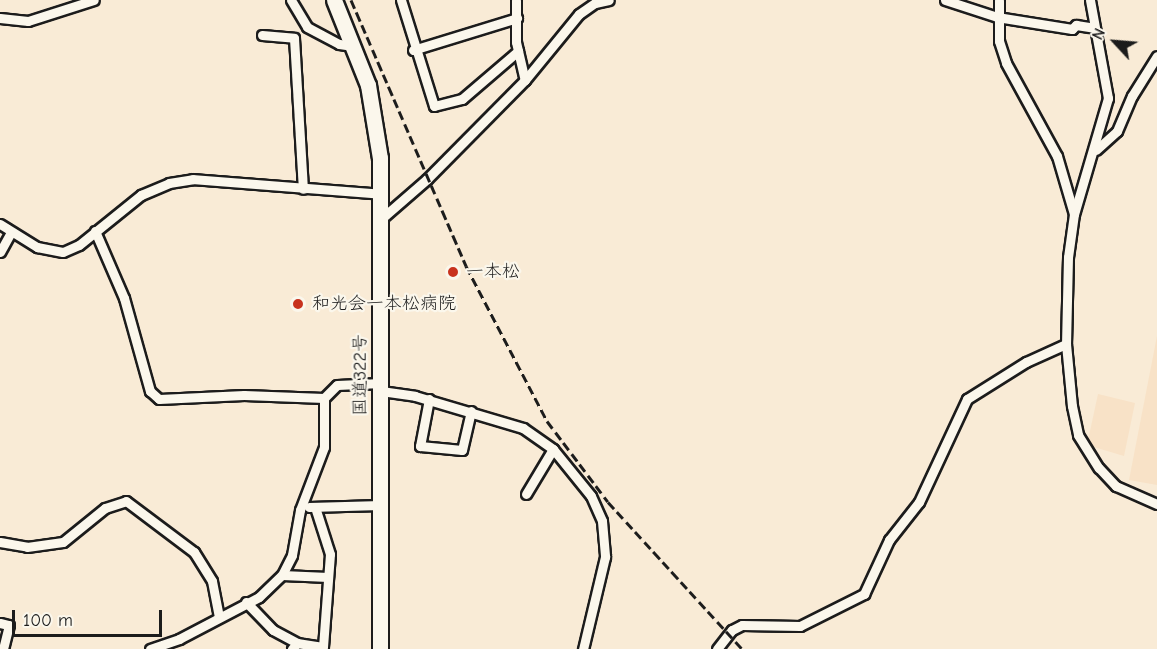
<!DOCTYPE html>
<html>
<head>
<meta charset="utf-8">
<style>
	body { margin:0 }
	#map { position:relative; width:1157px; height:649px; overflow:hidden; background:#f9ebd6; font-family:"Comic Neue","Klee One",sans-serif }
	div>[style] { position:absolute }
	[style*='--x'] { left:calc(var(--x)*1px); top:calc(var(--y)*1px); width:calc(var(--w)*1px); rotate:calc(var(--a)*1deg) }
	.built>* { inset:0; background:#f8e2c7 }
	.roads { filter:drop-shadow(2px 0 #1c1c1c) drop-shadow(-2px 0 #1c1c1c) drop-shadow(0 2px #1c1c1c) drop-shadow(0 -2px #1c1c1c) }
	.minor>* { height:9px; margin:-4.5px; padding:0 4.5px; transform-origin:4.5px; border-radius:4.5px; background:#fbf7ec }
	.trunk>* { height:15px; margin:-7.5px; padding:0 7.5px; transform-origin:7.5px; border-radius:7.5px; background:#fbf7ec }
	.rail>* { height:3px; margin-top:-1.5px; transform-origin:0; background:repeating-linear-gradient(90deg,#1c1c1c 0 9px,transparent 0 13.5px) }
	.dots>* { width:16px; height:16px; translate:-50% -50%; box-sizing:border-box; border:3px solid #fbf7ec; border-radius:50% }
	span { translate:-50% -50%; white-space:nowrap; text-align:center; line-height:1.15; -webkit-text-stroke:4.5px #fbf7ec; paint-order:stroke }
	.poi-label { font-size:18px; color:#1c1c1c }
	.left { translate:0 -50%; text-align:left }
	.street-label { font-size:18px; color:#1c1c1c }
	.north { position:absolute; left:1085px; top:12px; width:60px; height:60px; -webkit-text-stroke:4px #fbf7ec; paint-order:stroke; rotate:296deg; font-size:16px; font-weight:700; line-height:24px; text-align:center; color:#1c1c1c }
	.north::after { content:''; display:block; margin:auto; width:21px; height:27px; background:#1c1c1c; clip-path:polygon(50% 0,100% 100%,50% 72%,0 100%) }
	.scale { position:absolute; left:12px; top:610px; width:150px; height:27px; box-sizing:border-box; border:3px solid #1c1c1c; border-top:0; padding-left:8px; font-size:18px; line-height:21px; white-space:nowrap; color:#1c1c1c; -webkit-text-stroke:4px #fbf7ec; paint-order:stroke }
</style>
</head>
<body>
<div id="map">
	<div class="built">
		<i style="clip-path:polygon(1157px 336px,1157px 485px,1129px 480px)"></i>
		<i style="clip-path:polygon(1098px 394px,1135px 403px,1124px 456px,1087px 445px)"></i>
	</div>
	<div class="roads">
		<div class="minor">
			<i style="--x:291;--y:0;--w:31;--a:59"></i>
			<i style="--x:307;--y:27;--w:36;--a:28"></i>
			<i style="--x:339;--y:44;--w:14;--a:8"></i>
			<i style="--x:401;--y:0;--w:111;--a:72.7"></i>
			<i style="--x:434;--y:106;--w:29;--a:-14"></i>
			<i style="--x:462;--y:99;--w:74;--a:-40.6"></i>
			<i style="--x:516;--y:0;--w:42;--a:90"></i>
			<i style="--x:516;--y:42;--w:39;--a:77"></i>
			<i style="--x:945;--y:0;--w:55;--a:18.1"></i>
			<i style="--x:997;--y:17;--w:76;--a:9.1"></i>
			<i style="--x:1072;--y:29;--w:6;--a:-45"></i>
			<i style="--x:1076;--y:25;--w:18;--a:9"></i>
			<i style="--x:999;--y:0;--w:41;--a:90"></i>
			<i style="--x:999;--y:41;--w:23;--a:72"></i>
			<i style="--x:1006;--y:63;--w:106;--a:61.3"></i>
			<i style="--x:1057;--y:156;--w:60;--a:73.7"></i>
			<i style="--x:1090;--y:0;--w:100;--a:79.6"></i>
			<i style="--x:1108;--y:98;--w:121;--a:106.3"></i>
			<i style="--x:1074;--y:214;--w:43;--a:97.9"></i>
			<i style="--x:1068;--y:257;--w:87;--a:91.3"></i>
			<i style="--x:1066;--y:344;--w:62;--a:84.5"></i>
			<i style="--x:1072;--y:406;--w:30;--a:78"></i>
			<i style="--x:1078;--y:435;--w:39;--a:58"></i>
			<i style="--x:1099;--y:468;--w:25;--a:47"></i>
			<i style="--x:1116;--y:486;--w:45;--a:23.7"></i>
			<i style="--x:0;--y:18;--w:28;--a:6"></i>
			<i style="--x:28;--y:21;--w:69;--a:-17.7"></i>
			<i style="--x:262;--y:35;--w:32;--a:5"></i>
			<i style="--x:294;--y:38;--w:151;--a:86.6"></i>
			<i style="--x:413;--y:50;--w:109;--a:-17.1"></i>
			<i style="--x:1096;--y:150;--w:28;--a:-42"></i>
			<i style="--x:1117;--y:131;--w:38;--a:-67"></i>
			<i style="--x:1132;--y:96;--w:47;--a:-58"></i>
			<i style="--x:381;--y:219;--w:61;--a:-41"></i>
			<i style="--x:427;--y:179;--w:139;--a:-45.3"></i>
			<i style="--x:525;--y:80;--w:85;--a:-50.7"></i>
			<i style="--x:579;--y:14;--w:19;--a:-35"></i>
			<i style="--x:595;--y:3;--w:14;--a:-12"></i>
			<i style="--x:0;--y:224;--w:44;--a:31.9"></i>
			<i style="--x:37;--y:247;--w:26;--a:11"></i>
			<i style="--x:63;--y:252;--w:17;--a:-24"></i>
			<i style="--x:79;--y:245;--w:80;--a:-38.9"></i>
			<i style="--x:141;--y:195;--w:30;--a:-23"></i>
			<i style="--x:169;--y:183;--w:24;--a:-9"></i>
			<i style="--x:193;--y:179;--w:190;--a:4.5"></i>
			<i style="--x:95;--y:231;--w:73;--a:66.6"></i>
			<i style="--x:124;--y:298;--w:97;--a:74.4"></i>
			<i style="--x:150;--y:391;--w:12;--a:42"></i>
			<i style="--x:159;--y:399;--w:85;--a:-2.7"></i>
			<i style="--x:244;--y:395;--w:80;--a:2.1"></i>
			<i style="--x:324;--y:398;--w:18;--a:-45"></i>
			<i style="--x:337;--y:385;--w:44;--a:-2.6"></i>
			<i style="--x:0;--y:252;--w:23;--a:-61"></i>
			<i style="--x:381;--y:391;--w:34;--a:8"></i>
			<i style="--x:415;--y:396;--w:113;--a:16.5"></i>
			<i style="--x:523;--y:428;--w:37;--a:35"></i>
			<i style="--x:553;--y:449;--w:60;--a:51"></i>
			<i style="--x:591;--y:496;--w:27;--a:66"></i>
			<i style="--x:602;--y:521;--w:36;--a:85"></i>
			<i style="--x:605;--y:557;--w:95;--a:103.4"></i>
			<i style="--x:429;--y:399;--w:48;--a:100.8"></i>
			<i style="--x:420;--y:446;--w:42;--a:5.4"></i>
			<i style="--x:462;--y:450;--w:40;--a:-77"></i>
			<i style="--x:526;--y:494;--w:52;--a:-59"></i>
			<i style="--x:309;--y:507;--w:72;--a:-1.6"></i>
			<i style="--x:0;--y:542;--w:27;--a:10"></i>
			<i style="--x:27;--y:547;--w:36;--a:-8"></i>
			<i style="--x:63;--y:542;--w:54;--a:-39"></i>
			<i style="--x:105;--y:508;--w:22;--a:-18"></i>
			<i style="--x:126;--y:501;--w:85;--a:36.9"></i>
			<i style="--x:194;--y:552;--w:34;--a:58"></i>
			<i style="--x:212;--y:581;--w:37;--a:79"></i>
			<i style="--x:282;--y:575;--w:46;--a:2.5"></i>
			<i style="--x:246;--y:602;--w:39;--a:46"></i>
			<i style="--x:273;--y:630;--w:27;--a:28"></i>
			<i style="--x:297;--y:643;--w:8;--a:130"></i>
			<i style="--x:0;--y:623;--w:9;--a:13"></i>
			<i style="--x:9;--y:625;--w:25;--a:104"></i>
			<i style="--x:297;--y:643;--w:26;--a:9"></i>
			<i style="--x:323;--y:647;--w:93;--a:-85.7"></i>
			<i style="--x:330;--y:554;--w:49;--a:-107.7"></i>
			<i style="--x:150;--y:649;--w:31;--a:-19"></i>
			<i style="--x:179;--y:639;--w:90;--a:-27.7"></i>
			<i style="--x:259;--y:597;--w:32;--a:-44"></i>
			<i style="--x:282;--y:575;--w:22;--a:-63"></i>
			<i style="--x:292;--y:555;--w:46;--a:-79.9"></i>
			<i style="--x:300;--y:510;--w:67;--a:-69.1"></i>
			<i style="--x:324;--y:447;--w:49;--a:-90"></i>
			<i style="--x:717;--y:649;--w:24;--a:-52"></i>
			<i style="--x:732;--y:630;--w:11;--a:-27"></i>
			<i style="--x:742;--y:625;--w:58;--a:1"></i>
			<i style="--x:800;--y:626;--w:72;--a:-26.6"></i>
			<i style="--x:864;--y:594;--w:60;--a:-65.2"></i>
			<i style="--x:889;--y:540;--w:48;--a:-51.7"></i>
			<i style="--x:919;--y:502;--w:114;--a:-65"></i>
			<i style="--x:967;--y:399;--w:70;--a:-32.1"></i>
			<i style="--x:1026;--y:362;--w:44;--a:-24.2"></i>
		</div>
		<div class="trunk">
			<i style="--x:334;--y:0;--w:92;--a:68.2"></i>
			<i style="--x:368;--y:85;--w:74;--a:80.7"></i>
			<i style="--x:380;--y:158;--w:491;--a:90"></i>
		</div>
	</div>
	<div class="rail">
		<i style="--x:351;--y:0;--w:290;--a:66.6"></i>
		<i style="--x:466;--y:266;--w:175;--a:62.4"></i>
		<i style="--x:547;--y:421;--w:101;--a:53"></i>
		<i style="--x:608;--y:502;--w:199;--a:47.6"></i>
	</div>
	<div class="dots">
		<i style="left:453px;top:272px;background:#c8321e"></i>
		<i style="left:298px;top:304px;background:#c8321e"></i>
	</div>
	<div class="poi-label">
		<span class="left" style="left:466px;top:272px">一本松</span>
		<span class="left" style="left:312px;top:304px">和光会一本松病院</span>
	</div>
	<div class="street-label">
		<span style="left:361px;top:375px;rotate:-90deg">国道322号</span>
	</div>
	<div class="north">N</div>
	<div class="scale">100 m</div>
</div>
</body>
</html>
